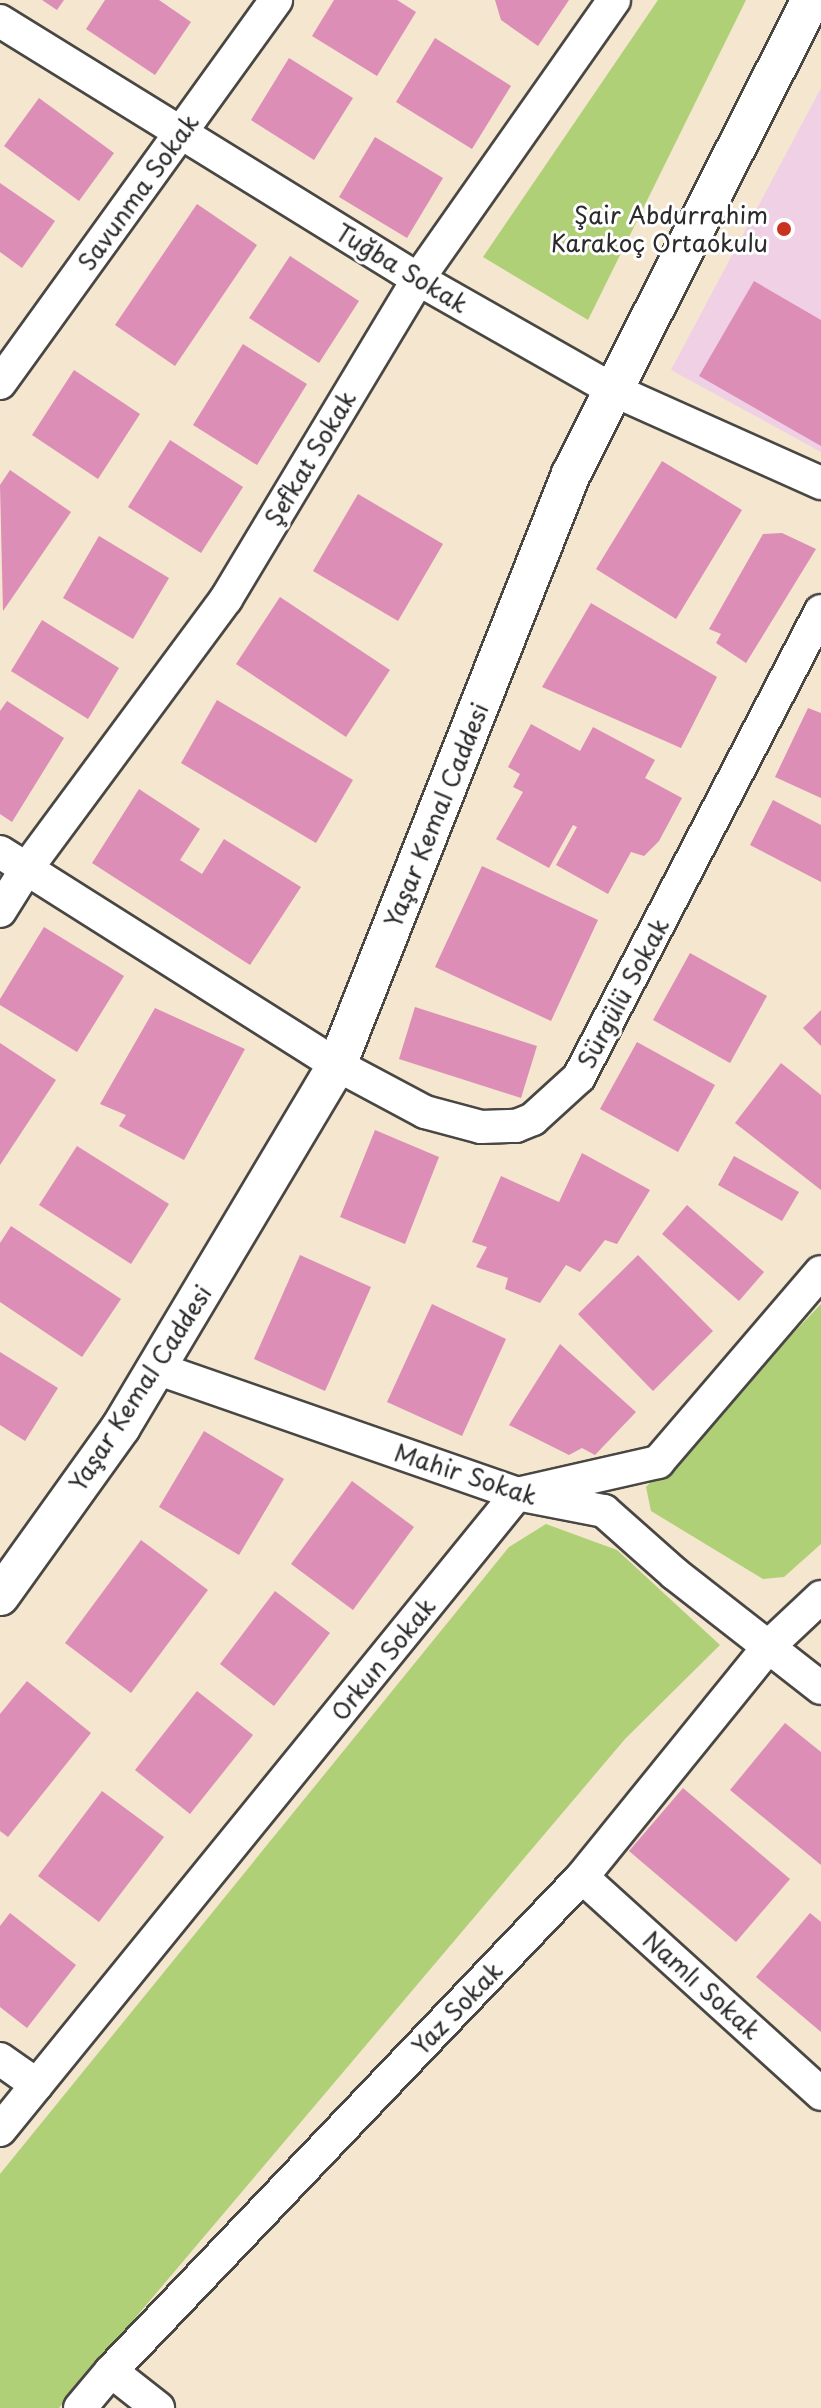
<!DOCTYPE html>
<html>
<head>
<meta charset="utf-8">
<style>
	body { margin:0 }
	#map { position:relative; width:821px; height:2408px; overflow:hidden; background:#f4e6cf; font-family:"Playpen Sans",sans-serif }
	div>[style] { position:absolute }
	[style*='--x'] { left:calc(var(--x)*1px); top:calc(var(--y)*1px); width:calc(var(--w)*1px); rotate:calc(var(--a)*1deg) }
	.built>* { inset:0; background:#f0d0e5 }
	.green>* { inset:0; background:#b0d077 }
	.building>* { inset:0; background:#dc8eb7 }
	.roads { filter:drop-shadow(2px 0 #494744) drop-shadow(-2px 0 #494744) drop-shadow(0 2px #494744) drop-shadow(0 -2px #494744) }
	.minor>* { height:32px; margin:-16px; padding:0 16px; transform-origin:16px; border-radius:16px; background:#fff }
	.tertiary>* { height:38px; margin:-19px; padding:0 19px; transform-origin:19px; border-radius:19px; background:#fff }
	.dots>* { width:22px; height:22px; translate:-50% -50%; box-sizing:border-box; border:4px solid #fff; border-radius:50% }
	span { translate:-50% -50%; white-space:nowrap; text-align:center; line-height:1.15; -webkit-text-stroke:6px #fff; paint-order:stroke }
	.street-label { font-size:24px; color:#2b2b2b }
	.poi-label { font-size:24px; color:#2b2b2b }
	.right { translate:-100% -50%; text-align:right }
</style>
</head>
<body>
<div id="map">
	<div class="built">
		<i style="clip-path:polygon(821px 88px,821px 452px,671px 370px)"></i>
	</div>
	<div class="green">
		<i style="clip-path:polygon(658px 0,746px 0,588px 320px,483px 257px)"></i>
		<i style="clip-path:polygon(821px 1304px,821px 1544px,784px 1577px,763px 1579px,651px 1511px,646px 1487px)"></i>
		<i style="clip-path:polygon(546px 1524px,617px 1550px,720px 1645px,625px 1739px,59px 2408px,0 2408px,0 2174px,509px 1547px)"></i>
	</div>
	<div class="building">
		<i style="clip-path:polygon(42px 0,64px 0,57px 10px)"></i>
		<i style="clip-path:polygon(105px 0,159px 0,191px 22px,155px 75px,86px 29px)"></i>
		<i style="clip-path:polygon(334px 0,397px 0,416px 12px,377px 76px,312px 36px)"></i>
		<i style="clip-path:polygon(495px 0,569px 0,538px 46px,501px 20px)"></i>
		<i style="clip-path:polygon(435px 38px,511px 86px,472px 149px,396px 102px)"></i>
		<i style="clip-path:polygon(289px 58px,353px 98px,314px 160px,251px 120px)"></i>
		<i style="clip-path:polygon(39px 98px,114px 153px,79px 201px,4px 146px)"></i>
		<i style="clip-path:polygon(375px 137px,443px 178px,407px 238px,339px 197px)"></i>
		<i style="clip-path:polygon(0 183px,55px 221px,22px 268px,0 252px)"></i>
		<i style="clip-path:polygon(197px 204px,257px 245px,175px 366px,115px 325px)"></i>
		<i style="clip-path:polygon(290px 256px,359px 301px,319px 363px,249px 318px)"></i>
		<i style="clip-path:polygon(754px 281px,821px 320px,821px 446px,699px 376px)"></i>
		<i style="clip-path:polygon(243px 344px,307px 384px,257px 465px,193px 425px)"></i>
		<i style="clip-path:polygon(74px 370px,140px 414px,98px 479px,32px 435px)"></i>
		<i style="clip-path:polygon(170px 440px,243px 487px,201px 553px,128px 507px)"></i>
		<i style="clip-path:polygon(662px 461px,742px 510px,676px 619px,596px 569px)"></i>
		<i style="clip-path:polygon(10px 470px,71px 512px,3px 611px,0 485px)"></i>
		<i style="clip-path:polygon(358px 494px,443px 544px,398px 621px,313px 571px)"></i>
		<i style="clip-path:polygon(782px 533px,816px 549px,746px 663px,716px 643px,721px 634px,709px 629px,763px 534px)"></i>
		<i style="clip-path:polygon(99px 536px,169px 578px,133px 639px,63px 598px)"></i>
		<i style="clip-path:polygon(280px 597px,390px 670px,346px 737px,236px 664px)"></i>
		<i style="clip-path:polygon(591px 603px,717px 677px,681px 748px,542px 687px)"></i>
		<i style="clip-path:polygon(42px 620px,119px 668px,88px 719px,11px 671px)"></i>
		<i style="clip-path:polygon(217px 700px,353px 780px,316px 843px,181px 763px)"></i>
		<i style="clip-path:polygon(7px 701px,64px 738px,12px 822px,0 814px,0 711px)"></i>
		<i style="clip-path:polygon(808px 708px,821px 713px,821px 798px,775px 777px)"></i>
		<i style="clip-path:polygon(531px 724px,580px 751px,593px 727px,655px 760px,645px 778px,682px 798px,659px 841px,644px 856px,631px 852px,608px 894px,556px 865px,577px 827px,573px 825px,549px 868px,496px 839px,523px 792px,513px 787px,520px 774px,508px 767px)"></i>
		<i style="clip-path:polygon(139px 789px,200px 829px,180px 860px,202px 874px,224px 839px,301px 887px,250px 965px,92px 863px)"></i>
		<i style="clip-path:polygon(773px 800px,821px 825px,821px 882px,750px 845px)"></i>
		<i style="clip-path:polygon(482px 866px,598px 920px,551px 1021px,435px 967px)"></i>
		<i style="clip-path:polygon(44px 927px,124px 976px,77px 1052px,0 1005px,0 999px)"></i>
		<i style="clip-path:polygon(690px 953px,767px 996px,730px 1063px,653px 1020px)"></i>
		<i style="clip-path:polygon(415px 1007px,537px 1046px,521px 1098px,399px 1059px)"></i>
		<i style="clip-path:polygon(155px 1008px,245px 1049px,184px 1160px,119px 1126px,126px 1115px,100px 1104px)"></i>
		<i style="clip-path:polygon(821px 1010px,821px 1046px,803px 1028px)"></i>
		<i style="clip-path:polygon(637px 1042px,715px 1085px,678px 1152px,600px 1109px)"></i>
		<i style="clip-path:polygon(0 1043px,56px 1080px,0 1165px)"></i>
		<i style="clip-path:polygon(781px 1063px,821px 1095px,821px 1190px,735px 1123px)"></i>
		<i style="clip-path:polygon(375px 1130px,439px 1157px,405px 1244px,340px 1217px)"></i>
		<i style="clip-path:polygon(77px 1146px,169px 1204px,131px 1264px,39px 1205px)"></i>
		<i style="clip-path:polygon(582px 1153px,650px 1190px,617px 1244px,605px 1240px,580px 1272px,566px 1265px,540px 1303px,505px 1289px,508px 1278px,476px 1267px,487px 1247px,472px 1242px,501px 1176px,559px 1202px)"></i>
		<i style="clip-path:polygon(734px 1156px,799px 1192px,782px 1221px,718px 1185px)"></i>
		<i style="clip-path:polygon(687px 1205px,764px 1272px,739px 1301px,662px 1234px)"></i>
		<i style="clip-path:polygon(11px 1226px,121px 1299px,82px 1357px,0 1302px,0 1243px)"></i>
		<i style="clip-path:polygon(300px 1255px,371px 1287px,325px 1391px,254px 1359px)"></i>
		<i style="clip-path:polygon(638px 1255px,713px 1331px,653px 1391px,578px 1314px)"></i>
		<i style="clip-path:polygon(432px 1304px,506px 1339px,462px 1436px,387px 1402px)"></i>
		<i style="clip-path:polygon(560px 1344px,636px 1412px,595px 1455px,582px 1448px,569px 1455px,509px 1425px)"></i>
		<i style="clip-path:polygon(0 1352px,58px 1388px,25px 1441px,0 1425px)"></i>
		<i style="clip-path:polygon(204px 1431px,284px 1479px,239px 1555px,159px 1507px)"></i>
		<i style="clip-path:polygon(352px 1481px,414px 1527px,353px 1610px,291px 1564px)"></i>
		<i style="clip-path:polygon(141px 1540px,208px 1590px,131px 1693px,65px 1643px)"></i>
		<i style="clip-path:polygon(275px 1591px,330px 1633px,274px 1706px,220px 1664px)"></i>
		<i style="clip-path:polygon(27px 1681px,91px 1733px,8px 1837px,0 1831px,0 1714px)"></i>
		<i style="clip-path:polygon(197px 1691px,253px 1735px,190px 1814px,135px 1770px)"></i>
		<i style="clip-path:polygon(785px 1723px,821px 1752px,821px 1865px,730px 1790px)"></i>
		<i style="clip-path:polygon(683px 1788px,790px 1879px,736px 1942px,629px 1851px)"></i>
		<i style="clip-path:polygon(102px 1791px,164px 1837px,99px 1922px,38px 1876px)"></i>
		<i style="clip-path:polygon(10px 1913px,76px 1965px,27px 2028px,0 2007px,0 1926px)"></i>
		<i style="clip-path:polygon(810px 1913px,821px 1922px,821px 2032px,756px 1977px)"></i>
	</div>
	<div class="roads">
		<div class="minor">
			<i style="--x:0;--y:21;--w:491;--a:31.7"></i>
			<i style="--x:418;--y:279;--w:224;--a:29.6"></i>
			<i style="--x:613;--y:390;--w:228;--a:24.1"></i>
			<i style="--x:0;--y:383;--w:472;--a:-54.2"></i>
			<i style="--x:0;--y:852;--w:399;--a:32.3"></i>
			<i style="--x:337;--y:1065;--w:100;--a:28.1"></i>
			<i style="--x:425;--y:1112;--w:58;--a:15"></i>
			<i style="--x:481;--y:1127;--w:35;--a:-2"></i>
			<i style="--x:516;--y:1126;--w:18;--a:-22"></i>
			<i style="--x:533;--y:1119;--w:62;--a:-42.4"></i>
			<i style="--x:579;--y:1077;--w:525;--a:-62.56"></i>
			<i style="--x:0;--y:911;--w:51;--a:-57.9"></i>
			<i style="--x:27;--y:868;--w:335;--a:-53.5"></i>
			<i style="--x:226;--y:599;--w:373;--a:-59"></i>
			<i style="--x:418;--y:279;--w:341;--a:-54.9"></i>
			<i style="--x:156;--y:1368;--w:382;--a:19.2"></i>
			<i style="--x:517;--y:1494;--w:89;--a:11.1"></i>
			<i style="--x:604;--y:1511;--w:95;--a:41.6"></i>
			<i style="--x:675;--y:1574;--w:185;--a:38"></i>
			<i style="--x:582;--y:1877;--w:323;--a:42.2"></i>
			<i style="--x:0;--y:2059;--w:45;--a:35.1"></i>
			<i style="--x:0;--y:2130;--w:820;--a:-50.89"></i>
			<i style="--x:517;--y:1494;--w:145;--a:-12.8"></i>
			<i style="--x:658;--y:1462;--w:250;--a:-49.4"></i>
			<i style="--x:111;--y:2371;--w:60;--a:38.2"></i>
			<i style="--x:80;--y:2408;--w:48;--a:-50"></i>
			<i style="--x:111;--y:2371;--w:683;--a:-46.37"></i>
			<i style="--x:582;--y:1877;--w:299;--a:-51"></i>
			<i style="--x:770;--y:1645;--w:70;--a:-43.3"></i>
		</div>
		<div class="tertiary">
			<i style="--x:0;--y:1596;--w:208;--a:-54.4"></i>
			<i style="--x:121;--y:1427;--w:422;--a:-59.2"></i>
			<i style="--x:337;--y:1065;--w:636;--a:-68.4"></i>
			<i style="--x:571;--y:474;--w:531;--a:-63.15"></i>
		</div>
	</div>
	<div class="dots">
		<i style="left:784px;top:229px;background:#c8321e"></i>
	</div>
	<div class="street-label">
		<span style="left:138px;top:192px;rotate:-54deg">Savunma Sokak</span>
		<span style="left:402px;top:268px;rotate:31deg">Tuğba Sokak</span>
		<span style="left:310px;top:458px;rotate:-59deg">Şefkat Sokak</span>
		<span style="left:436px;top:815px;rotate:-68deg">Yaşar Kemal Caddesi</span>
		<span style="left:623px;top:993px;rotate:-62deg">Sürgülü Sokak</span>
		<span style="left:140px;top:1388px;rotate:-57deg">Yaşar Kemal Caddesi</span>
		<span style="left:466px;top:1474px;rotate:18deg">Mahir Sokak</span>
		<span style="left:383px;top:1659px;rotate:-51deg">Orkun Sokak</span>
		<span style="left:702px;top:1985px;rotate:42deg">Namlı Sokak</span>
		<span style="left:457px;top:2008px;rotate:-46deg">Yaz Sokak</span>
	</div>
	<div class="poi-label">
		<span class="right" style="left:768px;top:229px">Şair Abdurrahim<br>Karakoç Ortaokulu</span>
	</div>
</div>
</body>
</html>
